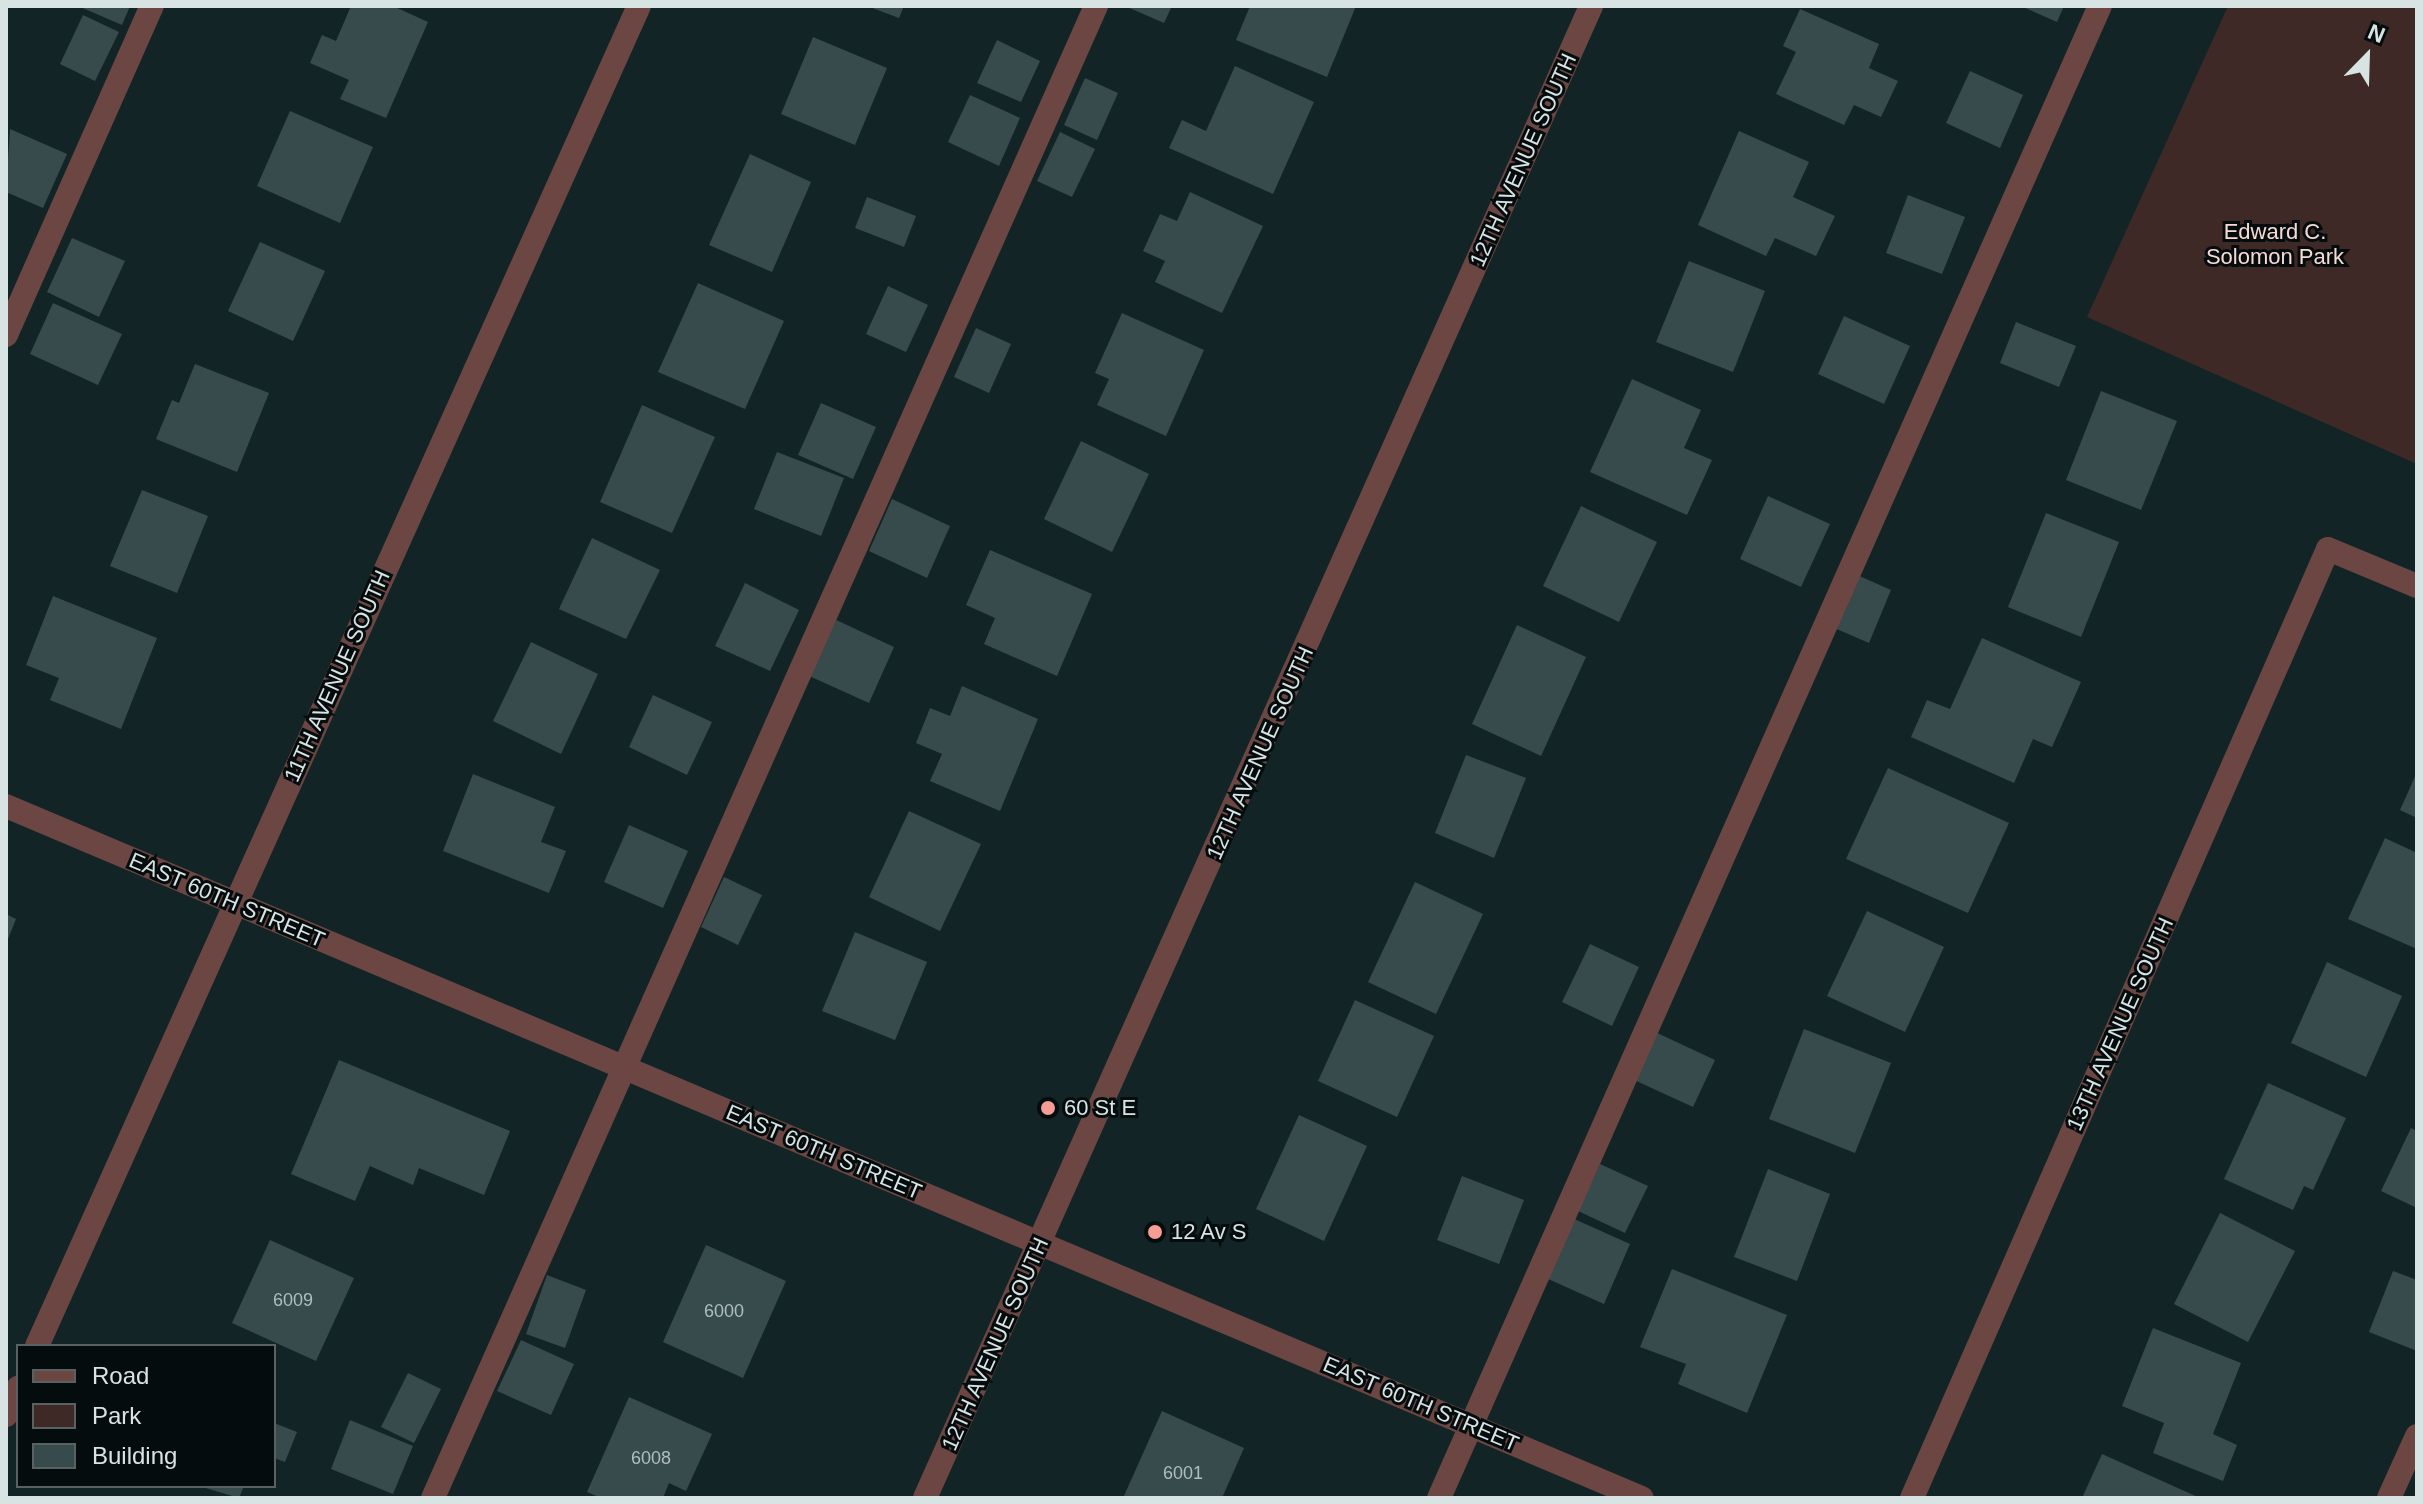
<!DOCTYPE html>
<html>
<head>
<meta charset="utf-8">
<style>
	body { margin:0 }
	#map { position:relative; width:2423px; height:1504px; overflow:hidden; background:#122426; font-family:Arial,sans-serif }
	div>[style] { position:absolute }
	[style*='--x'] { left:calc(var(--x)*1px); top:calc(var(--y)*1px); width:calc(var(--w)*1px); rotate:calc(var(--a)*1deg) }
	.green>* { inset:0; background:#3f2927 }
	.building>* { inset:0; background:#374b4d }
	.minor>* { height:24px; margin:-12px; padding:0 12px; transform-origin:12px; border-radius:12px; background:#6b4643 }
	.dots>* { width:22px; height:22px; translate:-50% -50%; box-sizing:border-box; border:4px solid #050c0d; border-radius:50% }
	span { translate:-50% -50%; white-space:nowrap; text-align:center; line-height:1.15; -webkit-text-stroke:6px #050c0d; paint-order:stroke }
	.number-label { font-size:18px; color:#b0bdbe }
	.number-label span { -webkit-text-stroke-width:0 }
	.street-label { font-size:22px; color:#d8e3e4 }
	.park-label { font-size:22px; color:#f7d9d6 }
	.poi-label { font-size:22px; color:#d8e3e4 }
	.left { translate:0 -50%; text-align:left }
	.frame { position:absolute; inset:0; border:8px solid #d8e3e4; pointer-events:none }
	.legend { position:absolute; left:16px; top:1344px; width:260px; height:144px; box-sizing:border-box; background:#050c0d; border:2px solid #596263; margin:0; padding:10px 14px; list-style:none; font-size:24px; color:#d8e3e4 }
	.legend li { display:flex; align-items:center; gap:16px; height:40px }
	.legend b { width:40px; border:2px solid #596263 }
	.north { position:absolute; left:2327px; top:16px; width:80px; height:80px; -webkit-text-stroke:6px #050c0d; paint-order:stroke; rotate:23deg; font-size:22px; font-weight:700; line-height:32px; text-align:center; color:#d8e3e4 }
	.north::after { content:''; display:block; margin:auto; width:28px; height:36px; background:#d8e3e4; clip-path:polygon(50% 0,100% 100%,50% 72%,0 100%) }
</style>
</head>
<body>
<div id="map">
	<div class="green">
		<i style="clip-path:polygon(2228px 6px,2417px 6px,2417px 464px,2087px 317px)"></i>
	</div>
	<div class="building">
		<i style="clip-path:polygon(78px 6px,130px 6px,122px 25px)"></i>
		<i style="clip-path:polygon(351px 6px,393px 6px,428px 22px,386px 118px,340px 99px,349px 80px,310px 63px,322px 35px,336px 41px)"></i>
		<i style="clip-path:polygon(867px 6px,904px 6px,899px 18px)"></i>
		<i style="clip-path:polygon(1125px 6px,1172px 6px,1164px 23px)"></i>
		<i style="clip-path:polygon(1250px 6px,1356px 6px,1327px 77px,1236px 40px)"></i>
		<i style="clip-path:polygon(2021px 6px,2064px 6px,2057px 22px)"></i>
		<i style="clip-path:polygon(1800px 9px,1879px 44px,1869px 68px,1898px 81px,1881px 117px,1854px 105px,1844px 125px,1776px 94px,1796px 52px,1783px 46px)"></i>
		<i style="clip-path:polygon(83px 15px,119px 32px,95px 81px,60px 64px)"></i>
		<i style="clip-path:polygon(813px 37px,887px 68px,855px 145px,781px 114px)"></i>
		<i style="clip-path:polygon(997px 40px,1040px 61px,1021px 102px,977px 83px)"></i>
		<i style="clip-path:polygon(1235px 66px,1314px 102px,1273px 194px,1169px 148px,1182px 120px,1206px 131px)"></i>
		<i style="clip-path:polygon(1970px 71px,2023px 95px,2000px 148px,1946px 123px)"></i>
		<i style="clip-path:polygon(1085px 78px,1118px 93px,1097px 140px,1064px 125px)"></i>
		<i style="clip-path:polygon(970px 95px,1020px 118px,999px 166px,948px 142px)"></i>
		<i style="clip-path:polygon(290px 111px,373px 147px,340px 223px,257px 186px)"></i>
		<i style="clip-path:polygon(10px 129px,67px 154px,43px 208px,6px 192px)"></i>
		<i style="clip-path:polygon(1739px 131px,1809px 162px,1793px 197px,1835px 216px,1816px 256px,1775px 238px,1766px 256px,1698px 225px)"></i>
		<i style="clip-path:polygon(1060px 132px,1095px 149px,1072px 197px,1037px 181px)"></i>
		<i style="clip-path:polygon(750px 154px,811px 182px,772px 272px,709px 245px)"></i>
		<i style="clip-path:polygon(1190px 192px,1263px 226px,1222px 313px,1155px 282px,1165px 261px,1143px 251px,1160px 214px,1177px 221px)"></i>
		<i style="clip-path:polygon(1908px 195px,1965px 217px,1942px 274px,1886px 253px)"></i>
		<i style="clip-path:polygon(867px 197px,916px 216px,904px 247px,855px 228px)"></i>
		<i style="clip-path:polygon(72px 238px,125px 261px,99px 317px,47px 292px)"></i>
		<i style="clip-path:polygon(260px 242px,325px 271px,293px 341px,228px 311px)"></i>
		<i style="clip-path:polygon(1689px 261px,1765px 291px,1733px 372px,1656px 342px)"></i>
		<i style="clip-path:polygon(698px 283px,784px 321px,745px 409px,658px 372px)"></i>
		<i style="clip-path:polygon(888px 286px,928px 305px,906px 352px,866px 334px)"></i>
		<i style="clip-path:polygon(53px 303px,122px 334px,98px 385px,30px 354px)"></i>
		<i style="clip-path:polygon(1122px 313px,1204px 350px,1166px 436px,1097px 405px,1109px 379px,1095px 373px)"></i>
		<i style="clip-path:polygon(1844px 316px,1910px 346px,1884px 404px,1818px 374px)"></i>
		<i style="clip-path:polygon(2016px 322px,2076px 346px,2059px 387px,2000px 363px)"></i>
		<i style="clip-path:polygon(976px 328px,1011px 344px,989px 393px,954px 377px)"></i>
		<i style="clip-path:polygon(195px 364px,269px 393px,237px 472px,156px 439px,172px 400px,179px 403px)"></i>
		<i style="clip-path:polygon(1632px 379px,1701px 410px,1684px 448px,1712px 460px,1687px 515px,1590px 472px)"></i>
		<i style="clip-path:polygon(2101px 391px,2177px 421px,2141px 510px,2066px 480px)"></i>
		<i style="clip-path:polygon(821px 403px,876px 427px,853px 479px,798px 455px)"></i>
		<i style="clip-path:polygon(642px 405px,715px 437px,672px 533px,600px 502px)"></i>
		<i style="clip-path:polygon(1081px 441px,1149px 474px,1112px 552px,1044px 519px)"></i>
		<i style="clip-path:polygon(777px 452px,844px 478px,821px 536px,754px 509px)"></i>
		<i style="clip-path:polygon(142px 490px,208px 516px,177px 593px,110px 566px)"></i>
		<i style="clip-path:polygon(1768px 496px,1830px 524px,1801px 587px,1740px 559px)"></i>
		<i style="clip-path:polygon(892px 499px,950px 526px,927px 578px,869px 551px)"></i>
		<i style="clip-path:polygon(1581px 506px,1657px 542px,1619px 622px,1543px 586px)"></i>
		<i style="clip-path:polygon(2046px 513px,2119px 542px,2081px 637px,2008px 607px)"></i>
		<i style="clip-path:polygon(592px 538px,660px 570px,626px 639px,559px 609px)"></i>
		<i style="clip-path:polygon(990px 550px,1092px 594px,1057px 676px,984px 644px,995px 618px,966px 605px)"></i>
		<i style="clip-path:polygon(1855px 574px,1891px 590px,1869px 643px,1832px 627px)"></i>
		<i style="clip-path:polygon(745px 583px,799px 610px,770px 671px,715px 646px)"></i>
		<i style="clip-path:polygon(53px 596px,157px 638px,121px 729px,50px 700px,59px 678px,26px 665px)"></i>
		<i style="clip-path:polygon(832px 618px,894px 647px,869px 703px,807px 675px)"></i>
		<i style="clip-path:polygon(1517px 625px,1586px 657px,1541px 756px,1472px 724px)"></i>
		<i style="clip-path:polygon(1982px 638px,2081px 682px,2052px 747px,2033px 739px,2014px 783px,1911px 737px,1927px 700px,1950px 709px)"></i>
		<i style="clip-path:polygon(531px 642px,598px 674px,561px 754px,493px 721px)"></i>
		<i style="clip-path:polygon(962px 686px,1038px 719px,1000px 811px,930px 781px,942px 754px,916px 743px,930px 708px,950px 716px)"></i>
		<i style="clip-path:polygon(653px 695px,712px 722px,687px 775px,629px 747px)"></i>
		<i style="clip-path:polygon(1466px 755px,1526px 778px,1494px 858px,1435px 833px)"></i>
		<i style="clip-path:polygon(1888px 768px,2009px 823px,1968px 913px,1846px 859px)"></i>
		<i style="clip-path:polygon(2417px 772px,2417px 818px,2400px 810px)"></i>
		<i style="clip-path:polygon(473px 774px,555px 807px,541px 842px,566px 851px,549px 893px,443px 851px)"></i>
		<i style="clip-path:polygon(909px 811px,981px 844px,940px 931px,869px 897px)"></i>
		<i style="clip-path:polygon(629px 825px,688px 851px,663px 908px,604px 882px)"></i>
		<i style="clip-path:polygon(2385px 838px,2417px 853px,2417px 949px,2348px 919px)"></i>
		<i style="clip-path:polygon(724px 877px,762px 895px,738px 945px,701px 927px)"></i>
		<i style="clip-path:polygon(1415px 882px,1483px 914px,1436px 1014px,1368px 982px)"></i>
		<i style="clip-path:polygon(1867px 911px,1944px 947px,1905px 1032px,1827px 996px)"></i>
		<i style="clip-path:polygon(6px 914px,16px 919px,6px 944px)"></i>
		<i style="clip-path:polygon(855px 932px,927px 962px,895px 1040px,822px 1011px)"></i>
		<i style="clip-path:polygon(1590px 944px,1639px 967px,1612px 1026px,1562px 1002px)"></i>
		<i style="clip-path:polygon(2327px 962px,2402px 996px,2366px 1077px,2291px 1043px)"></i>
		<i style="clip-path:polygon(1355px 1000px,1434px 1036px,1397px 1117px,1318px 1081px)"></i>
		<i style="clip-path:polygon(1804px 1029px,1891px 1063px,1855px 1153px,1769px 1119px)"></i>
		<i style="clip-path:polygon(1653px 1031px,1715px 1060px,1693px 1107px,1632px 1079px)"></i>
		<i style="clip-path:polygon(339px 1060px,510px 1131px,484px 1195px,419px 1168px,413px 1185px,370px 1166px,355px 1201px,291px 1174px)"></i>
		<i style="clip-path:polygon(2268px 1083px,2346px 1118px,2313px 1190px,2304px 1186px,2293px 1210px,2224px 1179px)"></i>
		<i style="clip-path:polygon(1299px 1115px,1367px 1146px,1324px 1241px,1256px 1209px)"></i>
		<i style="clip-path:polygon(2411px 1128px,2417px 1131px,2417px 1208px,2381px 1191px)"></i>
		<i style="clip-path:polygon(1600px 1164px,1648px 1186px,1625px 1233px,1578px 1211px)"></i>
		<i style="clip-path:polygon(1768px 1169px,1830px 1194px,1797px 1281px,1734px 1257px)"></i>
		<i style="clip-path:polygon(1462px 1176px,1524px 1200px,1499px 1264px,1437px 1240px)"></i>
		<i style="clip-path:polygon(2220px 1213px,2295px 1251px,2248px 1342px,2174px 1304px)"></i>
		<i style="clip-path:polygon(1572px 1218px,1630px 1244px,1604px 1304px,1546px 1278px)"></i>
		<i style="clip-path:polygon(270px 1240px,354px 1278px,316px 1361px,232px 1323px)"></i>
		<i style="clip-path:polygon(706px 1245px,786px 1281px,743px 1378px,663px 1342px)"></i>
		<i style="clip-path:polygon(1672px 1269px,1787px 1315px,1747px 1413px,1678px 1384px,1686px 1364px,1640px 1347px)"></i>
		<i style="clip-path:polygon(2393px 1271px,2417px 1280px,2417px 1351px,2369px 1332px)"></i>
		<i style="clip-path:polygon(547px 1275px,586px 1290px,565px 1348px,526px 1334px)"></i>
		<i style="clip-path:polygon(2153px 1328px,2241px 1363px,2213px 1434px,2237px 1445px,2223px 1481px,2153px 1453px,2164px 1423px,2122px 1406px)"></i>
		<i style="clip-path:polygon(521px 1340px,574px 1364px,551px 1415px,497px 1391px)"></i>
		<i style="clip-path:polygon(408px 1373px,441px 1389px,414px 1443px,381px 1427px)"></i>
		<i style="clip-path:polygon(629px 1397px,712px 1434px,686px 1491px,669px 1483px,663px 1498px,601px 1498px,587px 1492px)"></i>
		<i style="clip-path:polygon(1162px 1411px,1244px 1448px,1222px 1498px,1123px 1498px)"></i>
		<i style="clip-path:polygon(350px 1420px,413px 1446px,393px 1494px,331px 1469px)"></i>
		<i style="clip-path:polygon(274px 1423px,297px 1432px,285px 1462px,274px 1458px)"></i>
		<i style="clip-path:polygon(2102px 1454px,2200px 1498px,2082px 1498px)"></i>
		<i style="clip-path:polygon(199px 1486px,244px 1486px,239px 1498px)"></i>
	</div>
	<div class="minor">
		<i style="--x:6;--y:335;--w:360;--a:-66.1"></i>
		<i style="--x:6;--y:806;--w:1776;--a:22.93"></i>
		<i style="--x:37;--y:1346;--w:1469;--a:-65.81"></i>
		<i style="--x:6;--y:1415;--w:30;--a:-66"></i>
		<i style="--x:433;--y:1498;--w:1633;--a:-66.04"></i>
		<i style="--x:925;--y:1498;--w:1634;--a:-65.94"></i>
		<i style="--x:1439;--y:1498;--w:1632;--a:-66.11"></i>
		<i style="--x:1912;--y:1498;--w:1036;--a:-66.33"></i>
		<i style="--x:2328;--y:549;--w:96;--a:22.6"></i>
		<i style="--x:2389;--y:1498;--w:68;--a:-65.7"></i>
	</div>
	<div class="dots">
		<i style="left:1048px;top:1108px;background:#f59c94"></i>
		<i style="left:1155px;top:1232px;background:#f59c94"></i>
	</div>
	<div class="number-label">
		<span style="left:293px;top:1300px">6009</span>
		<span style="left:724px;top:1311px">6000</span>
		<span style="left:651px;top:1458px">6008</span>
		<span style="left:1183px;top:1473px">6001</span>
	</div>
	<div class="street-label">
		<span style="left:1523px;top:160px;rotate:-66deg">12TH AVENUE SOUTH</span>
		<span style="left:337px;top:676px;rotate:-66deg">11TH AVENUE SOUTH</span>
		<span style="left:1260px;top:753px;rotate:-66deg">12TH AVENUE SOUTH</span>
		<span style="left:227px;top:900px;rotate:23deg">EAST 60TH STREET</span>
		<span style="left:2120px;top:1024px;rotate:-66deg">13TH AVENUE SOUTH</span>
		<span style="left:824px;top:1152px;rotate:23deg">EAST 60TH STREET</span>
		<span style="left:995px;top:1344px;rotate:-66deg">12TH AVENUE SOUTH</span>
		<span style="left:1421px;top:1404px;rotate:23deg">EAST 60TH STREET</span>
	</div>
	<div class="park-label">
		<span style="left:2275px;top:244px">Edward C.<br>Solomon Park</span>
	</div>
	<div class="poi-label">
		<span class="left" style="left:1064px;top:1108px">60 St E</span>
		<span class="left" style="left:1171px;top:1232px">12 Av S</span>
	</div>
	<div class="frame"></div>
	<ul class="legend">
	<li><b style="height:10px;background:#6b4643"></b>Road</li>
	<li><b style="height:22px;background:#3f2927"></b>Park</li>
	<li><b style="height:22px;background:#374b4d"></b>Building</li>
	</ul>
	<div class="north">N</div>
</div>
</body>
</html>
